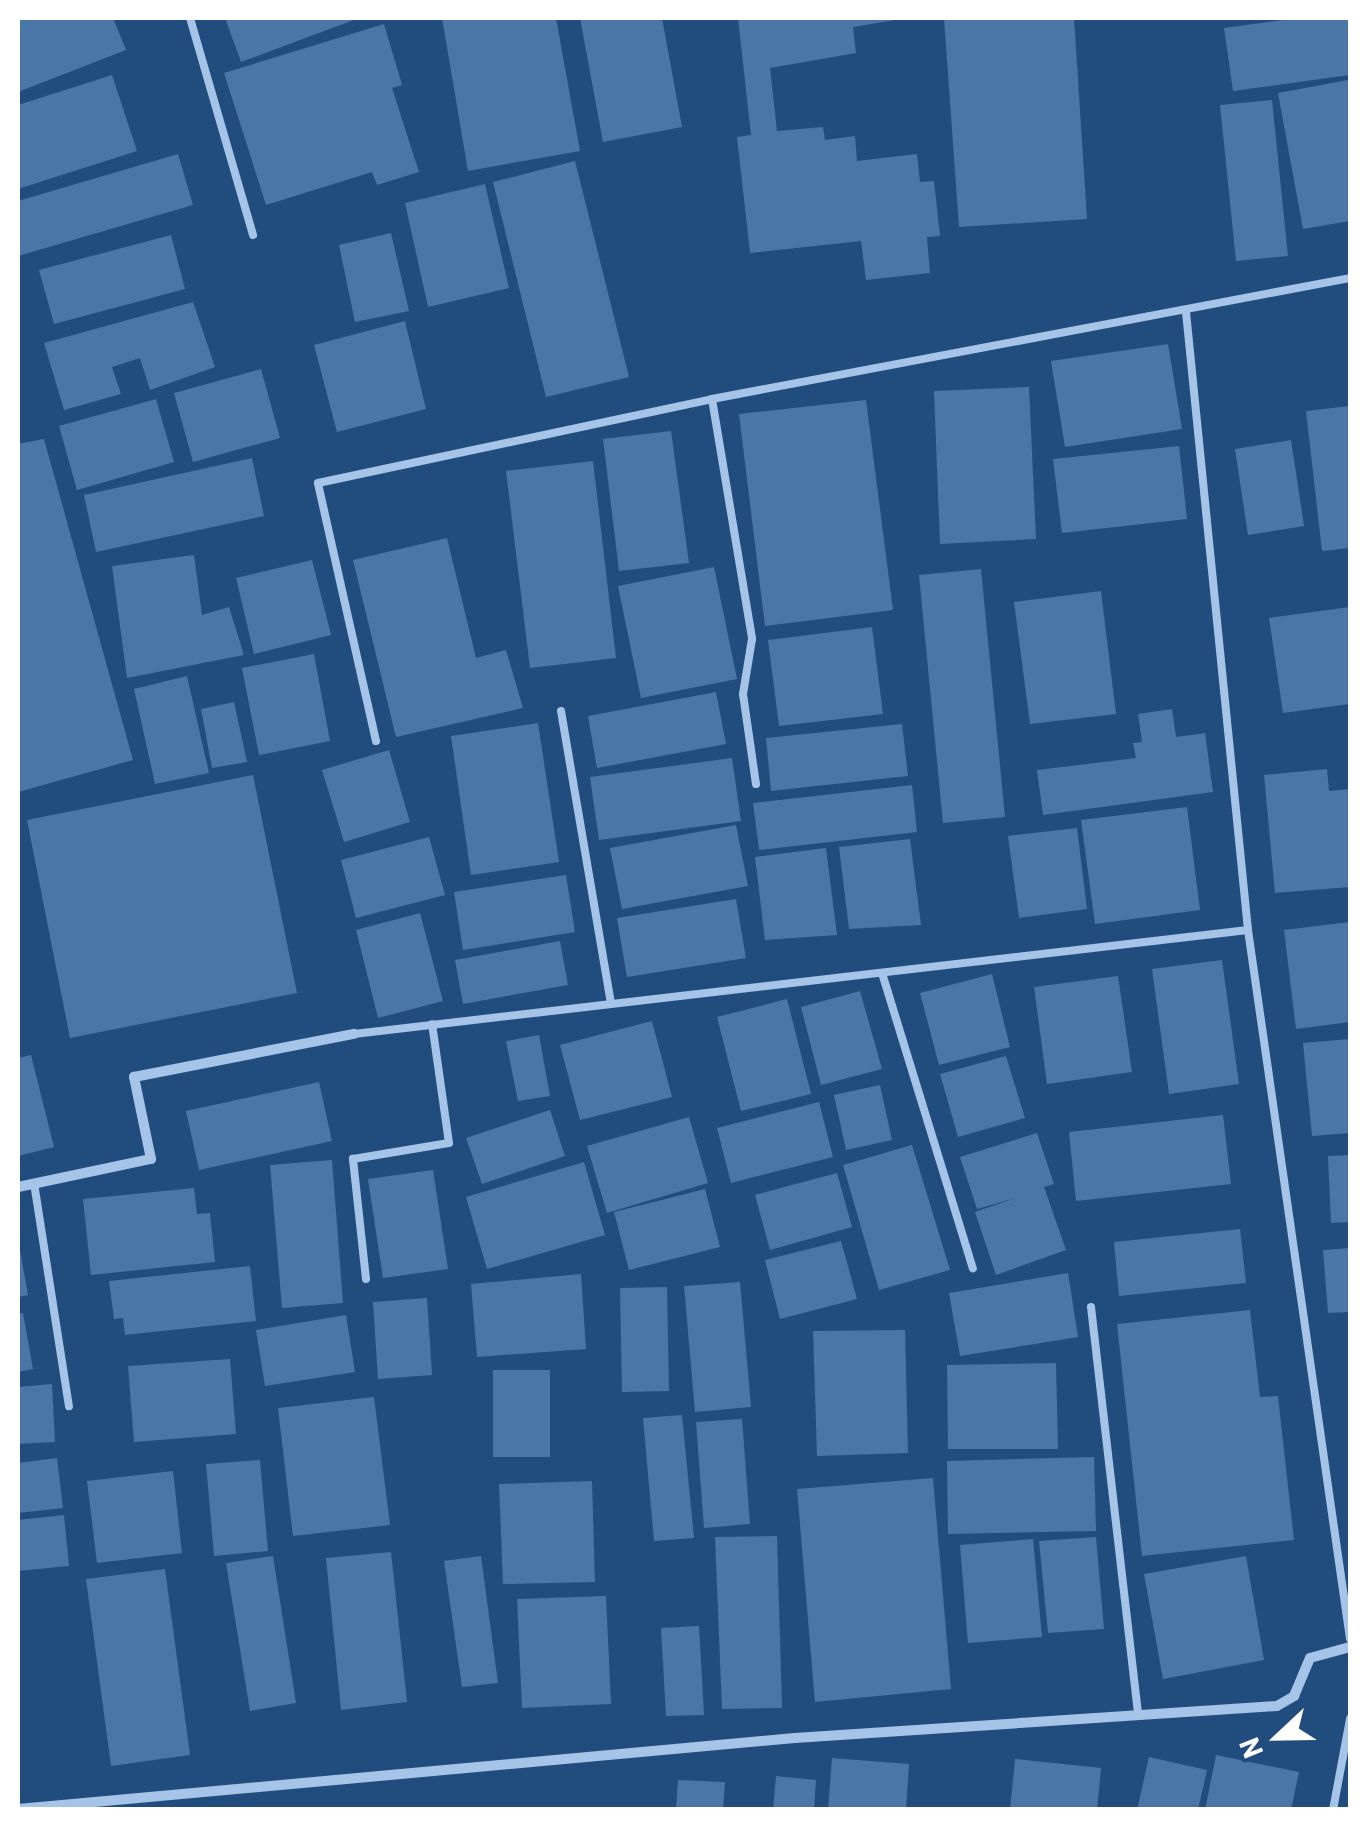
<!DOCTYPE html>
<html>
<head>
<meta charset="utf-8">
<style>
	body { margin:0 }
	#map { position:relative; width:1368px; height:1827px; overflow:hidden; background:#204c7e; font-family:Barlow,sans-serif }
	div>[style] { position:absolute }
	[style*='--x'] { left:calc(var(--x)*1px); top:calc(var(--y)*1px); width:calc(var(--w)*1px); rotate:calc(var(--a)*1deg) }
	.building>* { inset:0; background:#4976a7 }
	.service>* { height:8px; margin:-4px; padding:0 4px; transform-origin:4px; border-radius:4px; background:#a5c4e7 }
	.minor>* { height:10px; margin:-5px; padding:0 5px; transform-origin:5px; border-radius:5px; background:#a5c4e7 }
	span { translate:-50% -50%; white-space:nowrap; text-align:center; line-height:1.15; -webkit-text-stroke:9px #204c7e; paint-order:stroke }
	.frame { position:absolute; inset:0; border:20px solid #fff; pointer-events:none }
	.north { position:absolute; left:1228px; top:1687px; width:100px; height:100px; -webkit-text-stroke:8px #204c7e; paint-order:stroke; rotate:248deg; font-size:28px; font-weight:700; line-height:40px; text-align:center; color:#fff }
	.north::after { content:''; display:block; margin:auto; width:35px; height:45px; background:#fff; clip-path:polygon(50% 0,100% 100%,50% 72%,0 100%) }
</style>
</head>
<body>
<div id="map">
	<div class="building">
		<i style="clip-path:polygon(18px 18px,113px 18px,126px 50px,18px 92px)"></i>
		<i style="clip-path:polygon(225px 18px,359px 18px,241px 62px)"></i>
		<i style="clip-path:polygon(442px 18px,556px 18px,580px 151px,468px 171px)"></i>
		<i style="clip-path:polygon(580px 18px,662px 18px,682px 127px,603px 142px)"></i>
		<i style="clip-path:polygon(738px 18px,907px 18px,853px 27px,856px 53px,770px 68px,777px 131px,823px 127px,825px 140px,855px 136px,857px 161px,917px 154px,920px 182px,934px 181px,940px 236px,927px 237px,930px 273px,866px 280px,861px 241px,750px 253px,737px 137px,751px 135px)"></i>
		<i style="clip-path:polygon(944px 18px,1074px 18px,1087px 219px,959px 227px)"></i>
		<i style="clip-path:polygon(1299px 18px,1350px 18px,1350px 75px,1233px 91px,1224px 28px)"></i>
		<i style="clip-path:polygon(384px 24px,402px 85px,392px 88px,419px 172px,377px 185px,372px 172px,266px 205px,224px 73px)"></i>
		<i style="clip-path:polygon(112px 75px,137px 151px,18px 189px,18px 105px)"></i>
		<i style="clip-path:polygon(1348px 80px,1350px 221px,1303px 229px,1278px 93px)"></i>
		<i style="clip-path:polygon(1272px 100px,1288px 256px,1236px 261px,1220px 105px)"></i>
		<i style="clip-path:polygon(178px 154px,193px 205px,18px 256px,18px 201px)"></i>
		<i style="clip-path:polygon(575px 161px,629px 377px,546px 397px,493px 182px)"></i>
		<i style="clip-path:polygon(485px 184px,509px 288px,428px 307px,405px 203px)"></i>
		<i style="clip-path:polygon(391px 233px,409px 311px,355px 322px,339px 245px)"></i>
		<i style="clip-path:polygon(171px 235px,185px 289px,54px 324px,39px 270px)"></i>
		<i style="clip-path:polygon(193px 302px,215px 367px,150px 390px,140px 358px,112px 367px,121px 394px,64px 410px,44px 343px)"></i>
		<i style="clip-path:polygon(405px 321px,426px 409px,337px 432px,314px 345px)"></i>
		<i style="clip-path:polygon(1168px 344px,1182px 429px,1065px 447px,1051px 361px)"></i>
		<i style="clip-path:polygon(261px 369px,280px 438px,193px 462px,174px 393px)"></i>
		<i style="clip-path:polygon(1029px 387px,1036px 539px,940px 544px,934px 391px)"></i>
		<i style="clip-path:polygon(156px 399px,174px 462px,77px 490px,59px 426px)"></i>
		<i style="clip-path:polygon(866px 400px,893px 610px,765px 626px,739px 414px)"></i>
		<i style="clip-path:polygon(1350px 406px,1350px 548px,1322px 551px,1306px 411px)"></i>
		<i style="clip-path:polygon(671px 431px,689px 563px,619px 571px,603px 439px)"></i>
		<i style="clip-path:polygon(44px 439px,133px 760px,18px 792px,18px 444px)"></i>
		<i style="clip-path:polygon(1291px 440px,1304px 526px,1248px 535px,1235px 449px)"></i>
		<i style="clip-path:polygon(1179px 446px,1187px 519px,1062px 533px,1053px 459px)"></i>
		<i style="clip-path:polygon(252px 458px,264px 516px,96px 552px,84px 495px)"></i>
		<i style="clip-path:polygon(593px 461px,616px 658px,530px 668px,506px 471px)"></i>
		<i style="clip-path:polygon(447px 538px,476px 658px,506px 650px,523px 708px,396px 737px,353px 560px)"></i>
		<i style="clip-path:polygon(194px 555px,202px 615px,229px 607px,244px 655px,127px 678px,112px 566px)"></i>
		<i style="clip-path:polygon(312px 560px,331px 635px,254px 654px,236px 578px)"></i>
		<i style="clip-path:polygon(714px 567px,737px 679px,641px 698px,618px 586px)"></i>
		<i style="clip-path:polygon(981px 569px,1005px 817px,943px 823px,919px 575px)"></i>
		<i style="clip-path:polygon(1101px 591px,1116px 714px,1030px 724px,1014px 602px)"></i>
		<i style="clip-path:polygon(1350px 607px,1350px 704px,1283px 713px,1269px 618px)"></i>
		<i style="clip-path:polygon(872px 627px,883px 714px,779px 726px,768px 640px)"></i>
		<i style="clip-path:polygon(314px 654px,330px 741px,259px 755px,242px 668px)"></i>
		<i style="clip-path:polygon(187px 676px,209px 773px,155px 784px,134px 689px)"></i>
		<i style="clip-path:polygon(716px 692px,726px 744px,597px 768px,588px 716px)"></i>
		<i style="clip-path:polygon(234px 702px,247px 762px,212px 768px,201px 709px)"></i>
		<i style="clip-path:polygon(1172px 709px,1176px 737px,1205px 733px,1213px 792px,1043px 815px,1037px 770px,1136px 758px,1133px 743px,1142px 742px,1138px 714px)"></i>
		<i style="clip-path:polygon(538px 723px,559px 862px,471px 875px,451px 736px)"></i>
		<i style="clip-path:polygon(902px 724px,908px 776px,771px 791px,766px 738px)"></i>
		<i style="clip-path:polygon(389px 750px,410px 822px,344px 842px,322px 770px)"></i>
		<i style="clip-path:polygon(732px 758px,741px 821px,599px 840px,590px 777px)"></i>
		<i style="clip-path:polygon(1327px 769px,1329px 791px,1350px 789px,1350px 887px,1275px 893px,1264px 775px)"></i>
		<i style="clip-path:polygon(253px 775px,297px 993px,70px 1038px,27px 820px)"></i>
		<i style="clip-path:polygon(912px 785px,917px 832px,759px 850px,753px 803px)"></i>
		<i style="clip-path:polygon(1187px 807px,1200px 910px,1095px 924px,1081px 820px)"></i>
		<i style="clip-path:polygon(736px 825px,748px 886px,622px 909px,610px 848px)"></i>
		<i style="clip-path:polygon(1077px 828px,1087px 909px,1019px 918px,1008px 836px)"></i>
		<i style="clip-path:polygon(429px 837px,445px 895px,356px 918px,341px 860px)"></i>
		<i style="clip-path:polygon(910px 839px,921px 925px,849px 929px,839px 847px)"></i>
		<i style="clip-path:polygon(826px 848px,837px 935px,765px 940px,755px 857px)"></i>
		<i style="clip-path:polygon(566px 875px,575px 932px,463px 950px,454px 892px)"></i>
		<i style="clip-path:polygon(736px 899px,746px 958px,627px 977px,617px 918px)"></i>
		<i style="clip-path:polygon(420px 913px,443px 1001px,378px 1018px,356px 930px)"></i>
		<i style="clip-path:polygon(1350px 922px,1350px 1022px,1296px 1029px,1284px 930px)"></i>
		<i style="clip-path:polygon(560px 941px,568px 985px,463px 1004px,455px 960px)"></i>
		<i style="clip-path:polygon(1222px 960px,1239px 1084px,1169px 1094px,1152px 969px)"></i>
		<i style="clip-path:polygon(992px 974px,1010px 1047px,939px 1065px,920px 993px)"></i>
		<i style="clip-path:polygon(1118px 976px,1132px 1072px,1047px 1084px,1034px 987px)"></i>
		<i style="clip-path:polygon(860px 991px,882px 1069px,821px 1085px,801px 1007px)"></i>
		<i style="clip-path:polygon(787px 999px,811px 1094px,741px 1111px,717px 1017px)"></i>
		<i style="clip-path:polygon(652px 1021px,672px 1097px,580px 1120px,560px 1045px)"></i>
		<i style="clip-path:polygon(539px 1035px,550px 1096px,518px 1101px,506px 1041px)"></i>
		<i style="clip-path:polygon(1350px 1039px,1350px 1133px,1312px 1136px,1303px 1043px)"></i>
		<i style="clip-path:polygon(31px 1055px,54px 1147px,18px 1156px,18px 1058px)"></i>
		<i style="clip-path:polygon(1006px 1056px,1025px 1118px,958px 1137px,940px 1074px)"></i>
		<i style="clip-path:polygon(319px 1082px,332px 1141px,199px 1170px,186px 1111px)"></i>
		<i style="clip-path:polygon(880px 1085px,892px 1140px,846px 1150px,834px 1095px)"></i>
		<i style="clip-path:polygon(819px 1102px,833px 1157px,731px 1183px,717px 1128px)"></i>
		<i style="clip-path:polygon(550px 1110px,565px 1156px,482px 1184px,466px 1138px)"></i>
		<i style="clip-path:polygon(1223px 1115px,1231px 1184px,1076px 1201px,1069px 1132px)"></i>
		<i style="clip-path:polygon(689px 1117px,708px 1183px,607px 1213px,587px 1146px)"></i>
		<i style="clip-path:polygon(1037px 1133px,1054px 1184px,1044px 1187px,1066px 1250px,996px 1275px,975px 1212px,1016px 1198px,977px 1209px,960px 1157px)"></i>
		<i style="clip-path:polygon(912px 1145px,950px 1270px,879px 1290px,843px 1165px)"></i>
		<i style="clip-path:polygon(1350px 1155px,1350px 1222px,1331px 1223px,1328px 1156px)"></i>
		<i style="clip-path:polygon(332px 1160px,343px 1303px,282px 1308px,270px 1165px)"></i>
		<i style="clip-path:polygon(584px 1162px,605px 1235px,487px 1269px,466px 1197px)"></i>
		<i style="clip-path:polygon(433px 1170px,448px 1269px,383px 1278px,368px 1179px)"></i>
		<i style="clip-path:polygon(837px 1173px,852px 1227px,770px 1250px,755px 1195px)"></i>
		<i style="clip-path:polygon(194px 1188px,197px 1214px,210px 1213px,215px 1262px,91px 1275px,83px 1199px)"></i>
		<i style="clip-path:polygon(705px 1189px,720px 1247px,629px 1270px,614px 1212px)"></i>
		<i style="clip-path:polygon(1240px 1229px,1246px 1283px,1119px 1296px,1114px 1242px)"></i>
		<i style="clip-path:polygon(18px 1239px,28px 1295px,18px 1297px)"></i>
		<i style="clip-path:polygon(841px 1241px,857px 1299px,780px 1319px,765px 1260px)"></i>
		<i style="clip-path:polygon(1350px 1248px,1350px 1312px,1328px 1313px,1323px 1250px)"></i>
		<i style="clip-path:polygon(250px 1266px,256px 1321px,125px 1335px,123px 1318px,114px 1319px,109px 1281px)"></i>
		<i style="clip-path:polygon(1068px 1273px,1078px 1337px,960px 1356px,949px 1293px)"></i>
		<i style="clip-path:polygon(581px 1274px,586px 1349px,477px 1357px,471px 1284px)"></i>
		<i style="clip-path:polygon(740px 1282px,751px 1407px,695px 1412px,684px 1286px)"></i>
		<i style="clip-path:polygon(667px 1287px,669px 1391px,622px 1392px,620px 1288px)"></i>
		<i style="clip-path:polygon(427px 1298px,432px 1375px,378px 1379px,373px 1302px)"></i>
		<i style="clip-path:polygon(1250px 1310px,1260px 1397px,1278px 1396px,1294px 1540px,1142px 1556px,1117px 1324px)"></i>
		<i style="clip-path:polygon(23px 1313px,33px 1369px,18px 1372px,18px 1314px)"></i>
		<i style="clip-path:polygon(346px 1315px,355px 1372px,265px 1386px,256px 1330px)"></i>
		<i style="clip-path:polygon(905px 1330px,908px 1453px,817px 1456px,813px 1331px)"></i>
		<i style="clip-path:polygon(230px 1359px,236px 1434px,134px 1442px,128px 1366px)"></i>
		<i style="clip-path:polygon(1056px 1363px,1058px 1449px,948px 1449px,947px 1365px)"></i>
		<i style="clip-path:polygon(493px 1370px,550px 1370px,550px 1457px,493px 1457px)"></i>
		<i style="clip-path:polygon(52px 1384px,55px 1442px,18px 1444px,18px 1387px)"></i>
		<i style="clip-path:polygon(374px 1397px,390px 1525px,293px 1536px,278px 1408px)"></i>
		<i style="clip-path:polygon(682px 1415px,694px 1538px,654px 1541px,643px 1418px)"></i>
		<i style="clip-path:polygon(742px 1419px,750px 1524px,704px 1528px,696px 1422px)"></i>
		<i style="clip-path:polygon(1094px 1457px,1096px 1531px,948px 1534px,947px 1461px)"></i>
		<i style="clip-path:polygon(57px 1458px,63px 1508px,18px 1513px,18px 1463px)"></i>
		<i style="clip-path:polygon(260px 1460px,268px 1551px,214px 1556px,206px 1464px)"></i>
		<i style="clip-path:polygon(173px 1471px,182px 1553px,97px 1563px,87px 1481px)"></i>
		<i style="clip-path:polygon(933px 1478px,951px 1689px,815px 1702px,797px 1489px)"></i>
		<i style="clip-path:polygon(592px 1481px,595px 1582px,503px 1584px,499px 1484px)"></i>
		<i style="clip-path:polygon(64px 1515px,69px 1566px,18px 1571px,18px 1520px)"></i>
		<i style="clip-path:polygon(777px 1536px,782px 1708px,722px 1709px,715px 1537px)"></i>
		<i style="clip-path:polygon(1096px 1537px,1104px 1629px,1048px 1633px,1039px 1541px)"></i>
		<i style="clip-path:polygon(1033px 1539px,1042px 1637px,968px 1643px,960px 1545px)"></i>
		<i style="clip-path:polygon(391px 1552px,407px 1702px,341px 1710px,326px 1558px)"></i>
		<i style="clip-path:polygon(273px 1556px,296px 1703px,250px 1711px,226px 1563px)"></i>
		<i style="clip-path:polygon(481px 1556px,498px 1683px,462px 1687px,444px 1561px)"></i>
		<i style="clip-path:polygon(1246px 1556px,1264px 1660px,1163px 1679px,1144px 1574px)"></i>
		<i style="clip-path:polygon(165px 1569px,190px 1755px,111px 1766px,86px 1579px)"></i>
		<i style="clip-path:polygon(606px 1596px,611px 1704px,522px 1708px,517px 1599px)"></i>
		<i style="clip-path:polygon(699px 1626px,704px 1715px,666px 1716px,661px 1628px)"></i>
		<i style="clip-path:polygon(1216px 1755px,1299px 1772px,1291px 1810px,1205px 1810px)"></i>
		<i style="clip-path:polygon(1149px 1757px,1207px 1770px,1198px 1810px,1137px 1810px)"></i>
		<i style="clip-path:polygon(832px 1758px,909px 1764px,906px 1810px,828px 1810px)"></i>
		<i style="clip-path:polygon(1015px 1759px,1101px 1768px,1097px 1810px,1010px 1810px)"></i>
		<i style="clip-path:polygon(776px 1776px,816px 1780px,814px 1810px,773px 1810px)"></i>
		<i style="clip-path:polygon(678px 1780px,725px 1782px,723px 1810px,676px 1810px)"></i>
	</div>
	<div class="service">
		<i style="--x:190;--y:18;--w:226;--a:73.8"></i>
		<i style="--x:1186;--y:312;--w:621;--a:84.27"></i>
		<i style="--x:1248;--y:930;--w:716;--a:81.81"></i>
		<i style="--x:712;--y:399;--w:243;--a:80.5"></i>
		<i style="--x:752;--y:639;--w:56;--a:99.3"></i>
		<i style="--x:743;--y:694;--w:91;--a:81.8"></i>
		<i style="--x:561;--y:711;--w:297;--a:80.3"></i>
		<i style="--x:376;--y:741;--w:264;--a:-102.7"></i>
		<i style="--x:318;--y:483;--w:403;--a:-12"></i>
		<i style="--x:712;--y:399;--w:649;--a:-10.74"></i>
		<i style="--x:882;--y:973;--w:309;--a:72.9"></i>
		<i style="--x:354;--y:1034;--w:900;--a:-6.64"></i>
		<i style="--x:34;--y:1183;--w:226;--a:81.1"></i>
		<i style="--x:366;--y:1279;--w:121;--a:-96.2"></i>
		<i style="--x:353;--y:1159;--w:97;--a:-9.5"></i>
		<i style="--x:449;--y:1143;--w:120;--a:-98.1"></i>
		<i style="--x:1091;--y:1307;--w:411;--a:83.4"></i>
		<i style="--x:1333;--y:1810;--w:93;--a:-79.4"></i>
	</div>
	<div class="minor">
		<i style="--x:18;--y:1187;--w:136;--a:-11.9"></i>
		<i style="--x:151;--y:1159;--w:84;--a:-101.7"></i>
		<i style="--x:134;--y:1077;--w:224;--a:-11.1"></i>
		<i style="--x:18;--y:1809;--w:780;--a:-5.22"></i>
		<i style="--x:795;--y:1738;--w:483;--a:-3.8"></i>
		<i style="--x:1277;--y:1706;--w:20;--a:-30"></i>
		<i style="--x:1294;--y:1696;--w:41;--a:-67.2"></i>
		<i style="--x:1310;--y:1658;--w:41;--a:-15.4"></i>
	</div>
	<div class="frame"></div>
	<div class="north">N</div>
</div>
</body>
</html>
